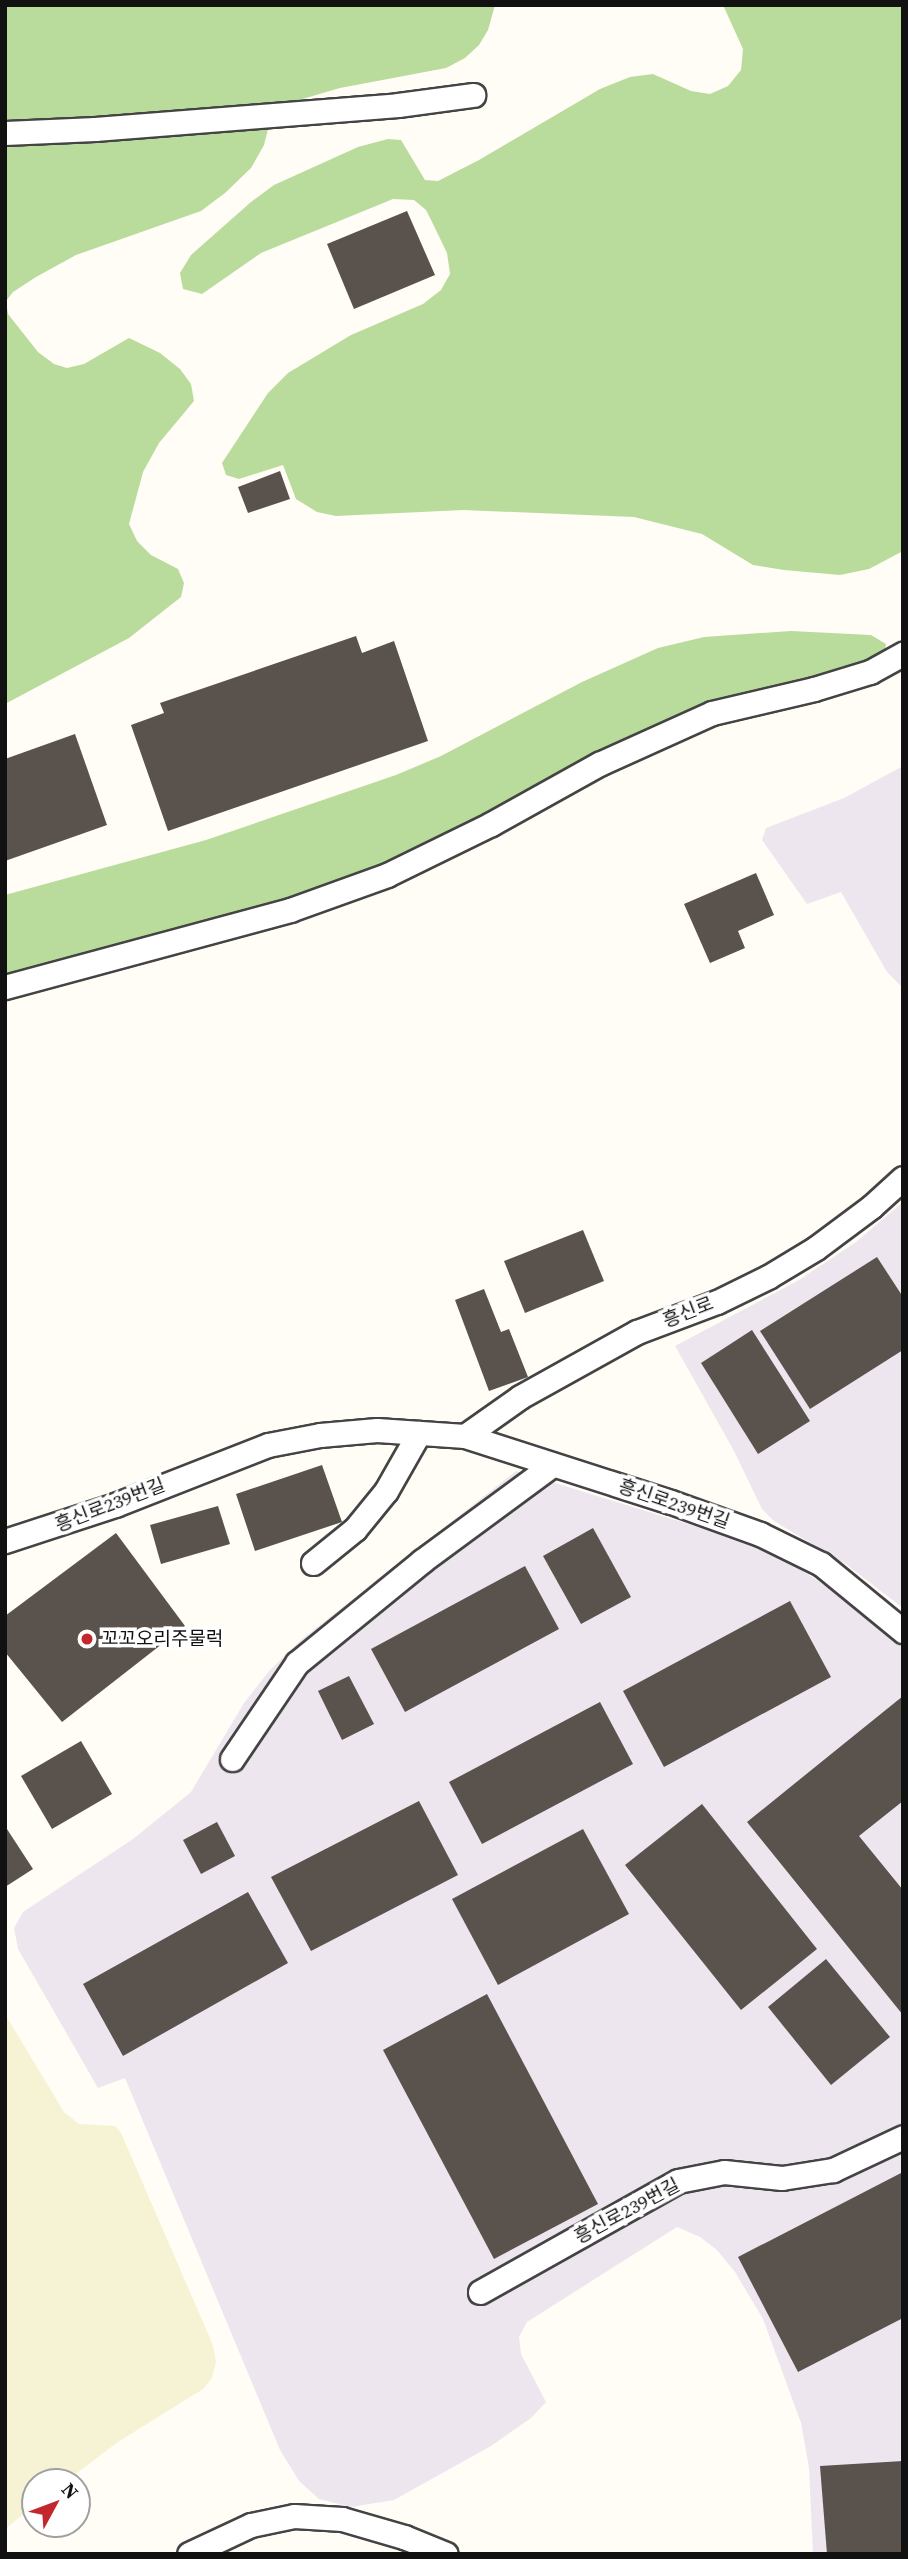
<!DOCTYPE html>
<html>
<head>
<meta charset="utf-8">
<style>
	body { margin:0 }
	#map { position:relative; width:908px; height:2559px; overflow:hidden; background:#fffdf5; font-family:"Source Serif 4","Noto Sans KR",serif }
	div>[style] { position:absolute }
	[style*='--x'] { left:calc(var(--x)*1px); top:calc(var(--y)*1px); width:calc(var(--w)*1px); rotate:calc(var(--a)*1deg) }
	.industrial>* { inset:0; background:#eee6ef }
	.farmland>* { inset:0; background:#f6f3d4 }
	.forest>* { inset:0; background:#b9dc9c }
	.building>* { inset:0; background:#5a524d }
	.roads { filter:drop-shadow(2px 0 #444) drop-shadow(-2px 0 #444) drop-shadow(0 2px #444) drop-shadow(0 -2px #444) }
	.lane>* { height:23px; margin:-11.5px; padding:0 11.5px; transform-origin:11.5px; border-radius:11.5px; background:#fff }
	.dots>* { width:19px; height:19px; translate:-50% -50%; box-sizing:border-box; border:4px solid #fff; border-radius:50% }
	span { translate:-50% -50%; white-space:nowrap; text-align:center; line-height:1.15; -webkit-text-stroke:7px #fff; paint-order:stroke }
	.street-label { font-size:19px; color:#111 }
	.poi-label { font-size:19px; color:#111 }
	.left { translate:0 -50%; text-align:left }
	.frame { position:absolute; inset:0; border:7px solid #111; pointer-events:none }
	.north { position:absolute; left:21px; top:2468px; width:70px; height:70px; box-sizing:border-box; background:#fff; border:2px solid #a0a0a0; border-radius:50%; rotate:49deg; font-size:19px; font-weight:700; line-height:28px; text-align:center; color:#111 }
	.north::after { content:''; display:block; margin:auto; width:24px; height:32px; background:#c4262e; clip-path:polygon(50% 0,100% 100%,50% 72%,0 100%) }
</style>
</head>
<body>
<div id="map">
	<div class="industrial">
		<i style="clip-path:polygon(903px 766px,903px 988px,887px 972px,841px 892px,807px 904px,762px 840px,766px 828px,844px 798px)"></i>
		<i style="clip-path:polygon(903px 1202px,903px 1608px,847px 1565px,774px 1521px,762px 1509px,733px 1449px,675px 1346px,799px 1280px,856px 1242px)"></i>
		<i style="clip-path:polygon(516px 1471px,737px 1539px,797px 1567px,836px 1593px,903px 1648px,903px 2554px,813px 2554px,809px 2468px,801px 2423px,763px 2319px,735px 2272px,717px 2250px,700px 2237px,677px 2227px,527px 2322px,519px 2337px,521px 2354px,546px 2402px,531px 2418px,491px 2446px,394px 2500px,351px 2507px,319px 2499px,299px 2481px,280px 2450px,125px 2078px,98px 2088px,18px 1949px,14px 1928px,23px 1912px,133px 1839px,191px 1792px,244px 1703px,270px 1670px,302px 1639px)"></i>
	</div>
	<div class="farmland">
		<i style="clip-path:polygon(5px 2014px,64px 2112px,79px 2124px,115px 2126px,121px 2133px,213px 2345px,216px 2362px,212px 2378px,203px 2389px,118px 2442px,65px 2482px,35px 2482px,35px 2505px,5px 2529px)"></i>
	</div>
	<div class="forest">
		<i style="clip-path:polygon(5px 5px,495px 5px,488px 30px,479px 45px,465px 58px,446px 68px,340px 88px,292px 102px,269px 125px,264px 145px,251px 168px,225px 193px,201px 211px,76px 255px,36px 277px,13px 292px,6px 301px,8px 314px,38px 352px,54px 364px,67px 368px,84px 364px,129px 338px,160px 353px,180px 369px,191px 384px,194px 401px,159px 443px,143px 472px,129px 524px,137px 541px,151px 555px,178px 569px,184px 583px,181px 597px,129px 638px,5px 704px)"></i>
		<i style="clip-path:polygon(723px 5px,903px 5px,903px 551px,869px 569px,840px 575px,784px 570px,753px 565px,702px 534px,634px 517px,463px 510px,336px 516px,317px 512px,296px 499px,283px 465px,239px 479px,226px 475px,222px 463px,268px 393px,288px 373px,351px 335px,423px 304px,441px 290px,450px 274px,447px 253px,434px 226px,426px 210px,414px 200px,393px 199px,261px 253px,202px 294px,183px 289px,180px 273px,191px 255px,251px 202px,274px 185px,358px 147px,388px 139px,401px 140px,425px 180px,438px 181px,479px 160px,600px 89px,630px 77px,653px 74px,691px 91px,710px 94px,728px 86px,741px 70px,743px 49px)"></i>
		<i style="clip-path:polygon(791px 631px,871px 635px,886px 644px,885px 650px,847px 669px,528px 793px,361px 873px,284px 900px,5px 974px,5px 895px,206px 840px,396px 775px,441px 756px,582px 682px,658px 648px,704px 637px)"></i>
	</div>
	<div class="building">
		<i style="clip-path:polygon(407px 211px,435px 275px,354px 309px,327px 244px)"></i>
		<i style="clip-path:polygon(280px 471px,290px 499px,248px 513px,238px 487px)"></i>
		<i style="clip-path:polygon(356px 636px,362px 653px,394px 641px,428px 741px,168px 831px,131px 725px,164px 713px,160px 703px)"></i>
		<i style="clip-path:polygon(75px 734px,107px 825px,5px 861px,5px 759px)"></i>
		<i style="clip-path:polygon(756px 873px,774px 915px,738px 931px,745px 948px,710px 963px,684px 904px)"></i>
		<i style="clip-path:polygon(583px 1230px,604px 1281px,525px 1313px,504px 1261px)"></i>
		<i style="clip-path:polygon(877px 1257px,903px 1297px,903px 1350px,810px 1409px,760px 1331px)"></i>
		<i style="clip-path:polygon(484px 1289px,501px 1332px,509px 1329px,528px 1377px,489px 1391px,455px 1300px)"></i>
		<i style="clip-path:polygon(752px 1330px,810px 1421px,758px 1454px,701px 1363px)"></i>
		<i style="clip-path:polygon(322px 1465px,342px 1522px,255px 1551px,236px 1494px)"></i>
		<i style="clip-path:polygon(218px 1506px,230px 1544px,161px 1564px,150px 1525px)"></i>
		<i style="clip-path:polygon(593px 1528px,631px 1597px,581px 1624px,543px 1556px)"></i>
		<i style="clip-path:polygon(116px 1533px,185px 1626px,62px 1722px,5px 1652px,5px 1616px)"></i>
		<i style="clip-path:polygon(525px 1566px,559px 1629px,405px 1712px,371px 1649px)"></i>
		<i style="clip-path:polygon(790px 1601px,831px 1677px,664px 1767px,623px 1691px)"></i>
		<i style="clip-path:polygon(349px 1676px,374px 1724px,342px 1740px,318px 1691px)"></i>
		<i style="clip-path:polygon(903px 1696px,903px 1801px,859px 1836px,903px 1890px,903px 2015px,747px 1822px)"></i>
		<i style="clip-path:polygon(600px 1702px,633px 1764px,482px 1844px,449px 1782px)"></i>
		<i style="clip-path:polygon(81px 1741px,112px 1794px,52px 1829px,21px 1776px)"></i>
		<i style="clip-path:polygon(419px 1801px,458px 1875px,311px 1951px,271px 1877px)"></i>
		<i style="clip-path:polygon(702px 1804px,817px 1949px,741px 2010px,625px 1865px)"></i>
		<i style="clip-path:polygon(217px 1822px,235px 1856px,201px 1874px,183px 1840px)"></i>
		<i style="clip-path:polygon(5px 1826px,33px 1869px,5px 1887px)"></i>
		<i style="clip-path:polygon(583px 1829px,629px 1914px,498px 1985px,452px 1899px)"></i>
		<i style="clip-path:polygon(248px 1892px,288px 1963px,123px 2056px,83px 1984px)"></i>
		<i style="clip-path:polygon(826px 1959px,890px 2037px,831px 2085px,768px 2007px)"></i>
		<i style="clip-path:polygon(487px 1994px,598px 2204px,494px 2259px,383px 2050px)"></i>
		<i style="clip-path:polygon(903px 2172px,903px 2318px,798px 2372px,738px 2257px)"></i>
		<i style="clip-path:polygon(903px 2461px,903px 2554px,827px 2554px,820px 2466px)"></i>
	</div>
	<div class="roads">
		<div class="lane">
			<i style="--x:5;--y:133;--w:90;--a:-2.5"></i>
			<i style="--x:95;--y:129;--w:304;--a:-4.5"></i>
			<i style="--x:398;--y:105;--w:76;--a:-7.6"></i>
			<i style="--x:5;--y:987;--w:295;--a:-15.1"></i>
			<i style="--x:290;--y:910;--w:103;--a:-19.8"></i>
			<i style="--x:387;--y:875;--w:116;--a:-26.1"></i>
			<i style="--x:491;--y:824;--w:124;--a:-29.1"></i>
			<i style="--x:599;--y:764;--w:124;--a:-24.3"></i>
			<i style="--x:712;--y:713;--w:105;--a:-13.2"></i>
			<i style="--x:814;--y:689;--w:59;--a:-16.9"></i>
			<i style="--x:870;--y:672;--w:38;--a:-29"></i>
			<i style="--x:465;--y:1436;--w:67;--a:-35.3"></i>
			<i style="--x:520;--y:1397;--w:134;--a:-29.1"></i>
			<i style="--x:637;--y:1332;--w:85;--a:-20.6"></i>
			<i style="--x:717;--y:1302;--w:57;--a:-26.1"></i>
			<i style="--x:768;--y:1277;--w:56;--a:-31.1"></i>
			<i style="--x:816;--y:1248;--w:69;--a:-36.7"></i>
			<i style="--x:871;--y:1207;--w:43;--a:-42.2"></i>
			<i style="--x:5;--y:1541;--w:116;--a:-18.1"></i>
			<i style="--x:115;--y:1505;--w:164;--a:-21.4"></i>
			<i style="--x:268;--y:1445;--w:53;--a:-10.9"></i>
			<i style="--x:320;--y:1435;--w:57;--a:-5"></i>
			<i style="--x:377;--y:1430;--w:88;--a:3.9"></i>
			<i style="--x:465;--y:1436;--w:216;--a:17.8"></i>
			<i style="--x:671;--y:1502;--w:95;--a:19.8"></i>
			<i style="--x:760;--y:1534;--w:68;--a:26.2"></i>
			<i style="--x:821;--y:1564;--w:106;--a:39.3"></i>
			<i style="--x:313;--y:1563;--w:54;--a:-39"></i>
			<i style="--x:355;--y:1529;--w:49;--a:-50.8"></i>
			<i style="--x:386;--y:1491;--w:67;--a:-60.4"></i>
			<i style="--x:232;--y:1759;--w:116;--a:-55.9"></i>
			<i style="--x:297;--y:1663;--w:161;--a:-39.2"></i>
			<i style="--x:422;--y:1561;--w:162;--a:-36.4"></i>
			<i style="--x:480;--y:2292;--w:227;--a:-29.3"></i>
			<i style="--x:678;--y:2181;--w:47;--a:-11.1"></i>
			<i style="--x:724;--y:2172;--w:58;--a:5.9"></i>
			<i style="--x:782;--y:2178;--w:52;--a:-8.9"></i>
			<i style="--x:833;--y:2170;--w:77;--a:-25.2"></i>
			<i style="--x:189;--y:2554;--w:68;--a:-25.1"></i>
			<i style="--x:251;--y:2525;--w:44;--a:-11.8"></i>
			<i style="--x:294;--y:2516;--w:48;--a:3.6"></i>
			<i style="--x:342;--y:2519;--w:65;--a:16.2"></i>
			<i style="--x:404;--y:2537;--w:45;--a:22"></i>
		</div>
	</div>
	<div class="dots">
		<i style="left:87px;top:1639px;background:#c4262e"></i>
	</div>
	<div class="street-label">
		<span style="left:688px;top:1312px;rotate:-21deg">흥신로</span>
		<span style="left:674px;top:1504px;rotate:19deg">흥신로239번길</span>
		<span style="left:110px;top:1505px;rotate:-21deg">흥신로239번길</span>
		<span style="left:627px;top:2211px;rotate:-28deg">흥신로239번길</span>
	</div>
	<div class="poi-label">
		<span class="left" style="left:101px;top:1639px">꼬꼬오리주물럭</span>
	</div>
	<div class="frame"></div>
	<div class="north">N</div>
</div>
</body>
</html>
